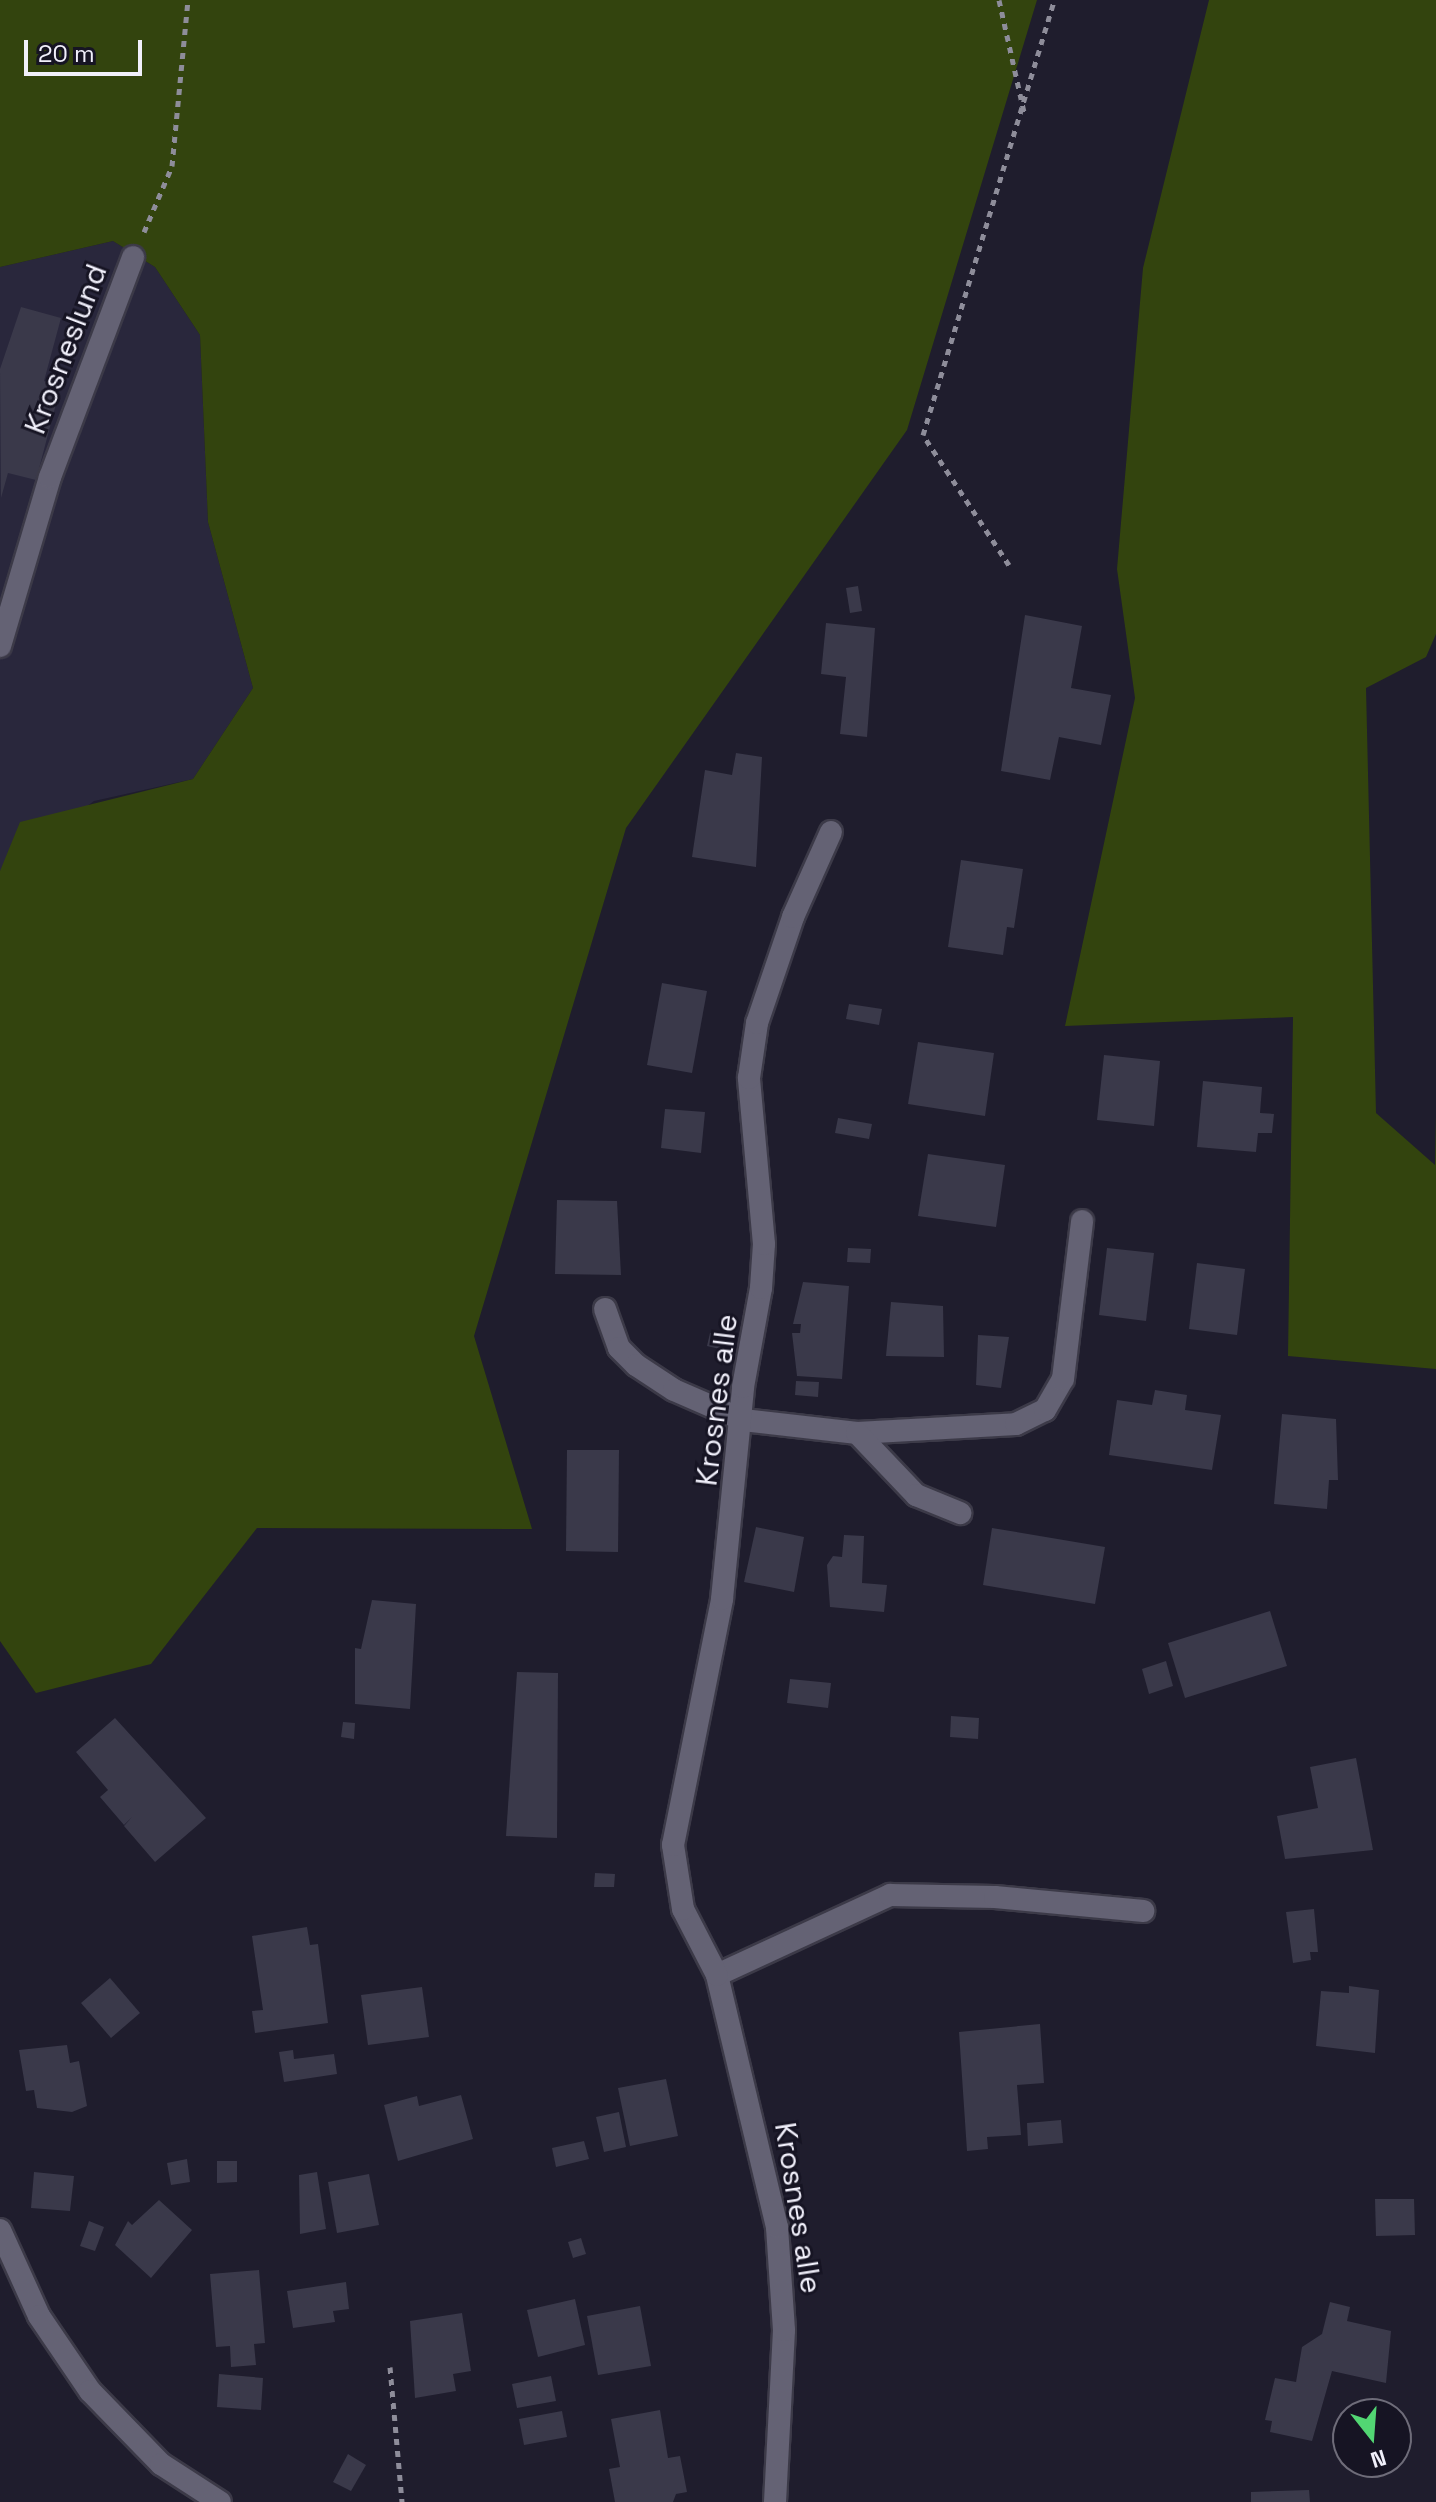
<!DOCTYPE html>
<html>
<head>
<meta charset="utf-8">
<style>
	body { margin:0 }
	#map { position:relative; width:1436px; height:2502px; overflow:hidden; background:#1f1d2d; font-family:"Space Grotesk",sans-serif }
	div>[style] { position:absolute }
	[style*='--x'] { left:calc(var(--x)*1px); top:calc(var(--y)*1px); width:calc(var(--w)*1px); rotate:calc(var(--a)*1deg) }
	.built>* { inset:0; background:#29273c }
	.green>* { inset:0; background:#33440e }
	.building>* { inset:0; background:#3a394a }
	.path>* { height:5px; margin-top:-2.5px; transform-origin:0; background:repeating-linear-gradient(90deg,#8e8d9a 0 6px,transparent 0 12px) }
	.roads { filter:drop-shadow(2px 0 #3c3a48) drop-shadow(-2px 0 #3c3a48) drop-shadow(0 2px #3c3a48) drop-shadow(0 -2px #3c3a48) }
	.service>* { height:22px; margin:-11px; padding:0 11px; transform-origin:11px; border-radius:11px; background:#646274 }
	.minor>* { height:22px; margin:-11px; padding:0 11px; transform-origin:11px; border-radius:11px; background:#646274 }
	span { translate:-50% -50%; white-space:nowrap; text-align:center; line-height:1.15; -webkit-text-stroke:6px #161423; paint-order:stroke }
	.street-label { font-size:30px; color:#f1f0fb }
	.north { position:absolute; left:1332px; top:2398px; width:80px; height:80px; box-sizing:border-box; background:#161423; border:2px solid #6e6c79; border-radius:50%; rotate:163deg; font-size:22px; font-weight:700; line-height:32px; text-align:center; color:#f1f0fb }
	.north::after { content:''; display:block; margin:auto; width:28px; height:36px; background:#52d673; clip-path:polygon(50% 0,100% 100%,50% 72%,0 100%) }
	.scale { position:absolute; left:24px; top:40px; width:118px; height:36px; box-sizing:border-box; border:4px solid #f1f0fb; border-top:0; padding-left:10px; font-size:24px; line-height:28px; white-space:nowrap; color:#f1f0fb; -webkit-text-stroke:6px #161423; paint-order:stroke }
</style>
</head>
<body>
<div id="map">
	<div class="built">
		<i style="clip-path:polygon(113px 241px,155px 267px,200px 335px,208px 522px,253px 688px,193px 779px,94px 801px,0 871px,0 267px)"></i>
	</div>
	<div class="green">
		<i style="clip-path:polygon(0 0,1037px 0,907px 430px,626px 828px,474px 1336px,532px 1529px,257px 1528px,151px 1664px,36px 1693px,0 1641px,0 871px,20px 822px,193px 779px,253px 688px,208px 522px,200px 335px,155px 267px,113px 241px,0 267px)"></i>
		<i style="clip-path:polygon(1209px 0,1436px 0,1436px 634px,1426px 657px,1366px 688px,1376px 1113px,1435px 1165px,1436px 1115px,1436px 1369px,1288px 1356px,1293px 1017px,1065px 1026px,1135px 698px,1117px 569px,1143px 268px)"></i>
	</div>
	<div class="building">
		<i style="clip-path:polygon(21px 307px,61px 318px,44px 381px,61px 385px,36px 480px,8px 473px,1px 498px,0 369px)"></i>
		<i style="clip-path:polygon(858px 586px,862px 611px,850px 613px,846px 588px)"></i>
		<i style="clip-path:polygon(1025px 615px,1082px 626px,1071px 688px,1111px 695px,1101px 745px,1059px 737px,1050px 780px,1001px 771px)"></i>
		<i style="clip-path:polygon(826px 623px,875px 628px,867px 737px,840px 734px,846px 677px,821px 674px)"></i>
		<i style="clip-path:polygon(736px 753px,762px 757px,756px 867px,692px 857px,705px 770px,732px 775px)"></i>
		<i style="clip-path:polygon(961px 860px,1023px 869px,1014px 928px,1007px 927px,1003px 955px,948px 947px)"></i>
		<i style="clip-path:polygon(662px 983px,707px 991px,692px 1073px,647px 1065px)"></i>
		<i style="clip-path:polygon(849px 1004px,882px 1009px,879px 1025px,846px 1019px)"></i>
		<i style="clip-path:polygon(918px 1042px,994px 1053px,985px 1116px,908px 1104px)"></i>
		<i style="clip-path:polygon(1104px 1055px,1160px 1061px,1154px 1126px,1097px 1120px)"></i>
		<i style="clip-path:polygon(1203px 1081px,1262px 1087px,1260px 1113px,1274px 1114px,1272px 1133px,1258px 1133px,1256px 1152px,1197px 1147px)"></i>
		<i style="clip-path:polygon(665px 1109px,705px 1112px,701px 1153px,661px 1148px)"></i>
		<i style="clip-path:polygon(838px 1118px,872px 1124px,869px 1139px,835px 1133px)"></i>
		<i style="clip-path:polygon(928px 1154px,1005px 1165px,996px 1227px,918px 1216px)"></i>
		<i style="clip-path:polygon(557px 1200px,617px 1201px,621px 1275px,555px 1274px)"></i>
		<i style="clip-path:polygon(848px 1248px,871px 1249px,870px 1263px,847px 1262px)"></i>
		<i style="clip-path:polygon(1107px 1248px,1154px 1253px,1146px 1321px,1099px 1315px)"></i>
		<i style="clip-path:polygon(1197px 1263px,1245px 1269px,1237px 1335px,1189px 1329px)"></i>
		<i style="clip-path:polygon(803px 1282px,849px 1286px,842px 1379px,797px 1376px,792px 1333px,800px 1333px,801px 1324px,793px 1324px)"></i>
		<i style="clip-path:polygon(891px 1302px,943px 1306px,944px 1357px,886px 1356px)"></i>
		<i style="clip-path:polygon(710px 1333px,723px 1336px,720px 1349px,707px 1346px)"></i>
		<i style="clip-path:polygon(978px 1335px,1009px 1337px,1001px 1388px,976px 1385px)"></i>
		<i style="clip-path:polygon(796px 1381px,819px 1382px,818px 1397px,795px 1395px)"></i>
		<i style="clip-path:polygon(1155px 1390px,1187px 1395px,1185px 1410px,1221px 1415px,1212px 1470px,1109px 1455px,1117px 1400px,1152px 1405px)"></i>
		<i style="clip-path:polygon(1282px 1414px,1336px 1419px,1338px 1480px,1329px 1480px,1327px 1509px,1274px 1504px)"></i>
		<i style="clip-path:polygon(567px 1450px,619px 1450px,618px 1552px,566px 1551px)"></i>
		<i style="clip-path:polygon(756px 1527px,804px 1537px,794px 1592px,744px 1582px)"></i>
		<i style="clip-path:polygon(992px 1528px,1105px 1547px,1095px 1604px,983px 1585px)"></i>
		<i style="clip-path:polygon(844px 1535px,864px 1536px,862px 1583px,887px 1585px,884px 1612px,830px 1607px,827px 1565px,833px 1556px,842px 1557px)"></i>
		<i style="clip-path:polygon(372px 1600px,416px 1604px,410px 1709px,355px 1704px,355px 1648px,361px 1649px)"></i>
		<i style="clip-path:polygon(1270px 1611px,1287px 1666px,1185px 1698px,1168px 1643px)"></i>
		<i style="clip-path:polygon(1166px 1661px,1173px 1686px,1149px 1694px,1142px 1669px)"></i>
		<i style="clip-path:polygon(517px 1672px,558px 1673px,557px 1838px,506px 1836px)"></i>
		<i style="clip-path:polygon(790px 1679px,831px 1683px,828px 1708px,787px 1703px)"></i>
		<i style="clip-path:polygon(951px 1716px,979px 1718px,978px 1739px,950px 1737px)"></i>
		<i style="clip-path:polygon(115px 1718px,206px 1818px,155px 1862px,124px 1826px,132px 1817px,124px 1825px,100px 1797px,108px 1790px,76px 1752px)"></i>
		<i style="clip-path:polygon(343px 1722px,355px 1723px,354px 1739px,341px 1737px)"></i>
		<i style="clip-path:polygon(1356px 1758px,1373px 1850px,1285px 1859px,1277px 1816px,1318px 1808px,1310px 1767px)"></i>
		<i style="clip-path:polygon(595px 1873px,615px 1874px,614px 1887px,594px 1887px)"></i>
		<i style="clip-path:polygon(1314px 1909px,1318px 1952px,1310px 1952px,1311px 1960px,1293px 1963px,1286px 1912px)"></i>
		<i style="clip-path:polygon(307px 1927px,310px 1945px,318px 1944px,328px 2023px,255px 2033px,252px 2011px,263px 2010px,252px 1936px)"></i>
		<i style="clip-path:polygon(110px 1978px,140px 2013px,111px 2038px,81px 2003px)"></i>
		<i style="clip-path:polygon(1349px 1986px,1379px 1990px,1375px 2053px,1316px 2046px,1321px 1991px,1349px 1993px)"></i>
		<i style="clip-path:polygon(422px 1987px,429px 2037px,368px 2045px,361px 1995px)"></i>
		<i style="clip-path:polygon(1040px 2024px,1044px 2083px,1017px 2085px,1021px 2135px,987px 2137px,988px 2149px,967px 2151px,959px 2032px)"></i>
		<i style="clip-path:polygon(67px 2045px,70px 2063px,79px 2061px,87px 2106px,72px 2112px,37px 2108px,34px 2090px,26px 2091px,19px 2050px)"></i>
		<i style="clip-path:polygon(293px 2050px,294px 2059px,334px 2054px,337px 2074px,284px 2082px,279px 2052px)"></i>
		<i style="clip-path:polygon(666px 2079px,678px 2136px,630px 2146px,618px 2088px)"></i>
		<i style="clip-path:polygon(461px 2095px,473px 2139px,398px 2161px,384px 2105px,417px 2096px,419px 2106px)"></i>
		<i style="clip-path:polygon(619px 2112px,626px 2147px,604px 2152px,596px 2117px)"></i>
		<i style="clip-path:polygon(1061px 2120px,1063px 2143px,1028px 2146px,1027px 2123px)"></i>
		<i style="clip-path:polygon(584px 2141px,589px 2159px,556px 2167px,552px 2148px)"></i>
		<i style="clip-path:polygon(187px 2159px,190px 2182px,171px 2185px,167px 2163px)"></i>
		<i style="clip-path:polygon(217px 2161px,237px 2161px,237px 2182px,217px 2183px)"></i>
		<i style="clip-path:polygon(34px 2172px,74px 2176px,70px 2211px,31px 2208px)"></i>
		<i style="clip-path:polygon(317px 2172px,326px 2229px,300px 2234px,299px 2175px)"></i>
		<i style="clip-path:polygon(369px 2174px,379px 2225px,337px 2233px,328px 2182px)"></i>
		<i style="clip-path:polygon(1375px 2199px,1414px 2199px,1415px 2235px,1376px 2236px)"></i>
		<i style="clip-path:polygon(159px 2200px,192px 2230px,151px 2278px,115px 2245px,128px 2221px,132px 2225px)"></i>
		<i style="clip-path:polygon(89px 2221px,104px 2227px,95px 2251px,80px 2246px)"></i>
		<i style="clip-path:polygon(581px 2238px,586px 2254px,573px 2258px,568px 2242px)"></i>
		<i style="clip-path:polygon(259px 2270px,265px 2343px,254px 2344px,256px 2365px,231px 2367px,230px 2346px,216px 2347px,210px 2274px)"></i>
		<i style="clip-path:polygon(346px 2282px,349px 2309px,333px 2311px,335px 2322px,293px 2328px,287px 2291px)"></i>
		<i style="clip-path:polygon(575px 2299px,585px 2345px,538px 2357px,527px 2310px)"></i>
		<i style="clip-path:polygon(1330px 2302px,1350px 2307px,1347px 2321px,1391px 2331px,1386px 2383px,1332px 2371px,1312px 2441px,1270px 2432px,1272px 2421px,1265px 2420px,1275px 2378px,1296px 2382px,1302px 2347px,1322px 2334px)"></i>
		<i style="clip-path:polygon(640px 2306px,651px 2366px,598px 2375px,587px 2316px)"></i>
		<i style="clip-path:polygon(462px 2313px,471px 2371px,453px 2374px,456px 2391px,415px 2398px,410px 2321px)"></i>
		<i style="clip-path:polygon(219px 2374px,263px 2378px,261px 2410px,217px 2407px)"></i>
		<i style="clip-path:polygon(551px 2376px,556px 2401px,517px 2408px,512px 2384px)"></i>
		<i style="clip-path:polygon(660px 2410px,668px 2458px,680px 2456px,687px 2492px,676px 2494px,673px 2502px,615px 2502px,609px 2469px,620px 2467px,611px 2419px)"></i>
		<i style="clip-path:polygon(562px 2411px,567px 2437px,524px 2445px,519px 2419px)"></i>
		<i style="clip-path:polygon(348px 2454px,366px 2465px,351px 2491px,333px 2482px)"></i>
		<i style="clip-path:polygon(1309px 2490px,1310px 2502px,1251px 2502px,1251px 2492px)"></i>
	</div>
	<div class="path">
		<i style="--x:999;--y:0;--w:115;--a:77.4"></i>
		<i style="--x:144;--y:232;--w:72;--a:-67"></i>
		<i style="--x:172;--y:166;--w:167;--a:-84.5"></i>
		<i style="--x:1009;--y:565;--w:156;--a:-123.5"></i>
		<i style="--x:923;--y:435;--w:454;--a:-73.2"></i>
		<i style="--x:390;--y:2367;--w:136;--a:84.9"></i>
	</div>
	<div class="roads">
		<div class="service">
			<i style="--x:0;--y:646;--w:176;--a:-73.5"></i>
			<i style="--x:50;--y:477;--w:235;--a:-69.3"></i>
			<i style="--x:605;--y:1309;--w:41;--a:70.3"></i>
			<i style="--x:619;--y:1348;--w:24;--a:45"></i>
			<i style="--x:636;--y:1365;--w:45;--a:33.3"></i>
			<i style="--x:674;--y:1390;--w:75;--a:23.5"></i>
			<i style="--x:743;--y:1420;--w:115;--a:6.5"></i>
			<i style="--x:857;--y:1433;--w:159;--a:-3.2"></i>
			<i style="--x:1016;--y:1424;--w:32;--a:-26"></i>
			<i style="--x:1045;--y:1410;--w:36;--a:-60"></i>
			<i style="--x:1063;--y:1379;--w:159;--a:-83.1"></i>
			<i style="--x:857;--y:1433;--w:86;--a:46.4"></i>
			<i style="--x:916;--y:1495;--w:48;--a:22.2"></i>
		</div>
		<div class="minor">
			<i style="--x:717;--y:1975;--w:191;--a:-24.8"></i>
			<i style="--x:890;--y:1895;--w:105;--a:1.1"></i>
			<i style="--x:995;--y:1897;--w:149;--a:5.4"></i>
			<i style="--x:0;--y:2230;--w:94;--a:65.6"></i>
			<i style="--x:39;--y:2316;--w:91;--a:55.8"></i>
			<i style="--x:90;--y:2391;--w:102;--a:45.8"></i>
			<i style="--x:161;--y:2464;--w:70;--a:32.8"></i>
			<i style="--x:775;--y:2502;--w:172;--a:-87"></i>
			<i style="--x:784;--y:2330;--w:103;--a:-93.9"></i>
			<i style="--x:777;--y:2227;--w:259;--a:-103.4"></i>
			<i style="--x:717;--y:1975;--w:74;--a:-117.3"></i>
			<i style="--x:683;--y:1909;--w:65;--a:-98.9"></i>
			<i style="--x:673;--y:1845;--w:251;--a:-78.7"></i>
			<i style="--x:722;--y:1599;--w:213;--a:-84.3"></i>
			<i style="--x:743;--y:1387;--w:101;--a:-79.7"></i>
			<i style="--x:761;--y:1288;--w:44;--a:-86.1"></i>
			<i style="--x:764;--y:1244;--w:167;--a:-95.2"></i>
			<i style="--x:749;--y:1078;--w:56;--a:-81.7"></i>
			<i style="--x:757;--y:1023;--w:112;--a:-71.2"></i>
			<i style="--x:793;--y:917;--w:93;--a:-65.9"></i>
		</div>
	</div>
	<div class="street-label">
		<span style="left:66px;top:349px;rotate:-69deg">Krosneslund</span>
		<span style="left:717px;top:1400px;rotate:-83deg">Krosnes alle</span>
		<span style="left:798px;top:2208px;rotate:81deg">Krosnes alle</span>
	</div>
	<div class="north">N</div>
	<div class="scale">20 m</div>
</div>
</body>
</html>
